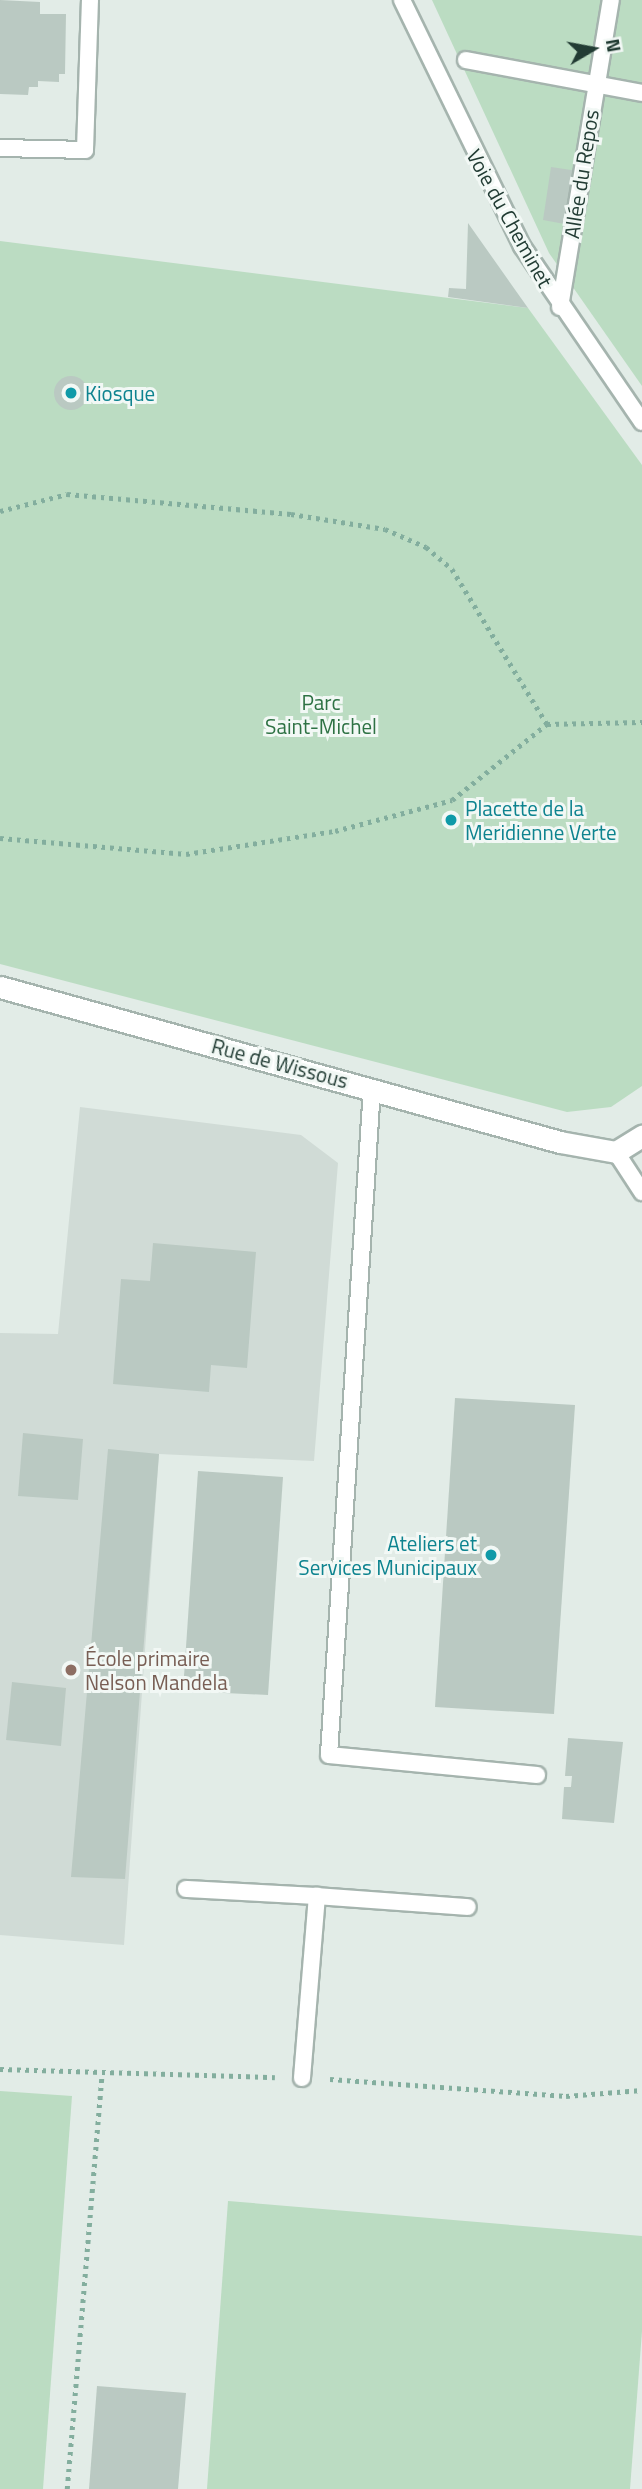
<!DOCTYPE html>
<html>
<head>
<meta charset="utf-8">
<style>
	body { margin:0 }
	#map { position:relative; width:642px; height:2489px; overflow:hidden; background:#e2ece7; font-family:"Titillium Web",sans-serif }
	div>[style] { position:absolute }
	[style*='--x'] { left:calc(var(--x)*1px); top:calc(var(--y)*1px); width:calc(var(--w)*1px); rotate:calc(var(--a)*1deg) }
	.built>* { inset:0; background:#d0dbd6 }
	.green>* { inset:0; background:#bbdcc2 }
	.building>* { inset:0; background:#bac9c2 }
	.round { border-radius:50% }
	.path>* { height:4.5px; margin-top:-2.25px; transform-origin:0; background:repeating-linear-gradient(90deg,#83ae9e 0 3.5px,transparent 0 8.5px) }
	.roads { filter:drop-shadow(2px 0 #a5b4ae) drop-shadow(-2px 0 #a5b4ae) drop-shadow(0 2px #a5b4ae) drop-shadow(0 -2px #a5b4ae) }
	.service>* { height:16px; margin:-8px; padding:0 8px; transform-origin:8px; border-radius:8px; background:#fff }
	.minor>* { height:21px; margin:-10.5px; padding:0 10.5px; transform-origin:10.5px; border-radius:10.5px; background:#fff }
	.dots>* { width:19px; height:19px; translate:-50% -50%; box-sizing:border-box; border:4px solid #f2f8f5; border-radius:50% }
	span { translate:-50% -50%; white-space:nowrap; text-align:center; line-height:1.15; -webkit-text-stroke:6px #f2f8f5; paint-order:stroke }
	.street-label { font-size:21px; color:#223c34 }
	.culture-label { font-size:21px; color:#0d838f }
	.left { translate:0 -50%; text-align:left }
	.right { translate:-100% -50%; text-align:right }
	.park-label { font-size:21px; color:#2e7244 }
	.education-label { font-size:21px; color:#785e54 }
	.north { position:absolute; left:558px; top:14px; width:70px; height:70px; -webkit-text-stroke:5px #f2f8f5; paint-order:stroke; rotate:80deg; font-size:19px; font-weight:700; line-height:28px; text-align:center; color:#223c34 }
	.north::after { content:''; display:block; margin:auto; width:24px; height:32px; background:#223c34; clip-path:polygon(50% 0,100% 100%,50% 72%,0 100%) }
</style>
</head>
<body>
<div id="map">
	<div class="built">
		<i style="clip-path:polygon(80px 1107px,301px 1135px,338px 1163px,314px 1461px,159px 1454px,124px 1945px,0 1935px,0 1333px,58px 1334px)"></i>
	</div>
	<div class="green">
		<i style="clip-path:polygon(432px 0,642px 0,642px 386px,549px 253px)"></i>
		<i style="clip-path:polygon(0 241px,528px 308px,642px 465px,642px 1086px,611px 1107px,567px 1112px,0 964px)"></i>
		<i style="clip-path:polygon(0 2091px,72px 2096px,43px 2489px,0 2489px)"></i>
		<i style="clip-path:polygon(228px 2201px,642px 2236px,642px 2331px,630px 2489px,207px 2489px)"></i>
	</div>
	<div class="building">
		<i style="clip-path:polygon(0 0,40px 2px,40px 14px,66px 14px,65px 74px,59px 74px,59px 82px,38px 81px,38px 87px,29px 87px,28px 95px,0 94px)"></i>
		<i style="clip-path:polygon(551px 167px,578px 171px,570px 225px,543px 220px)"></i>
		<i style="clip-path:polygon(468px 223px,528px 308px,448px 297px,449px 288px,466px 289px)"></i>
		<i class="round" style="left:54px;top:376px;width:34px;height:34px"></i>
		<i style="clip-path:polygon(153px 1243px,256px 1252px,247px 1368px,211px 1365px,209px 1392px,113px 1384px,121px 1279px,150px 1281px)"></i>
		<i style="clip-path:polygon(455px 1398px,575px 1405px,554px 1714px,435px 1707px)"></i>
		<i style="clip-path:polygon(23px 1433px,83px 1439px,78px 1500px,18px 1496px)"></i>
		<i style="clip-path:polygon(108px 1449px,159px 1454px,125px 1879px,71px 1877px)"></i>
		<i style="clip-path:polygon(198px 1471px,283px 1477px,268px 1695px,183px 1691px)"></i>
		<i style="clip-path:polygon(12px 1682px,66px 1688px,61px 1746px,6px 1740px)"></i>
		<i style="clip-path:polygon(568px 1738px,623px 1742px,614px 1823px,562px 1819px,564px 1787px,571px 1787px,572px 1776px,565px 1776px)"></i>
		<i style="clip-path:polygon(97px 2386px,186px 2393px,178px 2489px,89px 2489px)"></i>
	</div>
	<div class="path">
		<i style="--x:0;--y:511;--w:69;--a:-14.2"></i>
		<i style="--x:67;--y:494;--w:225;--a:5.1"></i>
		<i style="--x:291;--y:514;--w:95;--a:9.1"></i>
		<i style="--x:385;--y:529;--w:45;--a:23.7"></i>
		<i style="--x:426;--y:547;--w:34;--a:40"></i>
		<i style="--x:452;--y:569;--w:182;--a:58.5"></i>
		<i style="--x:0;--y:838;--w:187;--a:4.9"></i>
		<i style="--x:186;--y:854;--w:151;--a:-8.8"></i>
		<i style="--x:335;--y:831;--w:121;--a:-14.8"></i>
		<i style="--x:452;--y:800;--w:122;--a:-38.7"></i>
		<i style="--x:547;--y:724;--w:95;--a:-1.2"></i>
		<i style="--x:0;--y:2069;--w:275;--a:1.7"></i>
		<i style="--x:330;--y:2079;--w:237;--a:4.1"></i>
		<i style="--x:566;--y:2096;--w:76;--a:-4.5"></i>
		<i style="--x:67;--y:2489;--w:415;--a:-85.2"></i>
	</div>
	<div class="roads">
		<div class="service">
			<i style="--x:402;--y:0;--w:274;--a:64"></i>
			<i style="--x:522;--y:246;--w:213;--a:55.7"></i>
			<i style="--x:466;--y:60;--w:179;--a:10.6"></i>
			<i style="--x:0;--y:148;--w:85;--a:1.3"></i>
			<i style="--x:85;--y:150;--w:150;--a:-88.1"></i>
			<i style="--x:560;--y:307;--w:311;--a:-80.6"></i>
			<i style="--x:372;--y:1088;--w:668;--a:93.69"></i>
			<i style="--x:329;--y:1755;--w:209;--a:5.5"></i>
			<i style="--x:616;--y:1152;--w:48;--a:57"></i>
			<i style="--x:186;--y:1889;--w:131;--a:3.1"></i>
			<i style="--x:302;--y:2078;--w:183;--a:-85.3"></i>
			<i style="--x:317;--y:1896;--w:151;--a:4.2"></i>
		</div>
		<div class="minor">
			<i style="--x:0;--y:987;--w:581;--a:15.47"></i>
			<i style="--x:560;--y:1142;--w:57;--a:10.1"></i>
			<i style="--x:616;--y:1152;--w:31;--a:-32"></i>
		</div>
	</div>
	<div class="dots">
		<i style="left:71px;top:393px;background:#0f9aa8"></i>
		<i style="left:451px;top:820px;background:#0f9aa8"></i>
		<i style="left:491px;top:1555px;background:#0f9aa8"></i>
		<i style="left:71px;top:1670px;background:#8d6e63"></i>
	</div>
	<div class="street-label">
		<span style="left:581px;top:174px;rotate:-81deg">Allée du Repos</span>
		<span style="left:510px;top:218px;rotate:61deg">Voie du Cheminet</span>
		<span style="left:280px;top:1063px;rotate:15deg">Rue de Wissous</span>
	</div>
	<div class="culture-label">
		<span class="left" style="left:85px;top:393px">Kiosque</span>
		<span class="left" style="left:465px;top:820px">Placette de la<br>Meridienne Verte</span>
		<span class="right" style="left:477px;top:1555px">Ateliers et<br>Services Municipaux</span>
	</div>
	<div class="park-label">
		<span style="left:321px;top:714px">Parc<br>Saint-Michel</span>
	</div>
	<div class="education-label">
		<span class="left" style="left:85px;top:1670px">École primaire<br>Nelson Mandela</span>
	</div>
	<div class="north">N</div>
</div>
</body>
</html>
